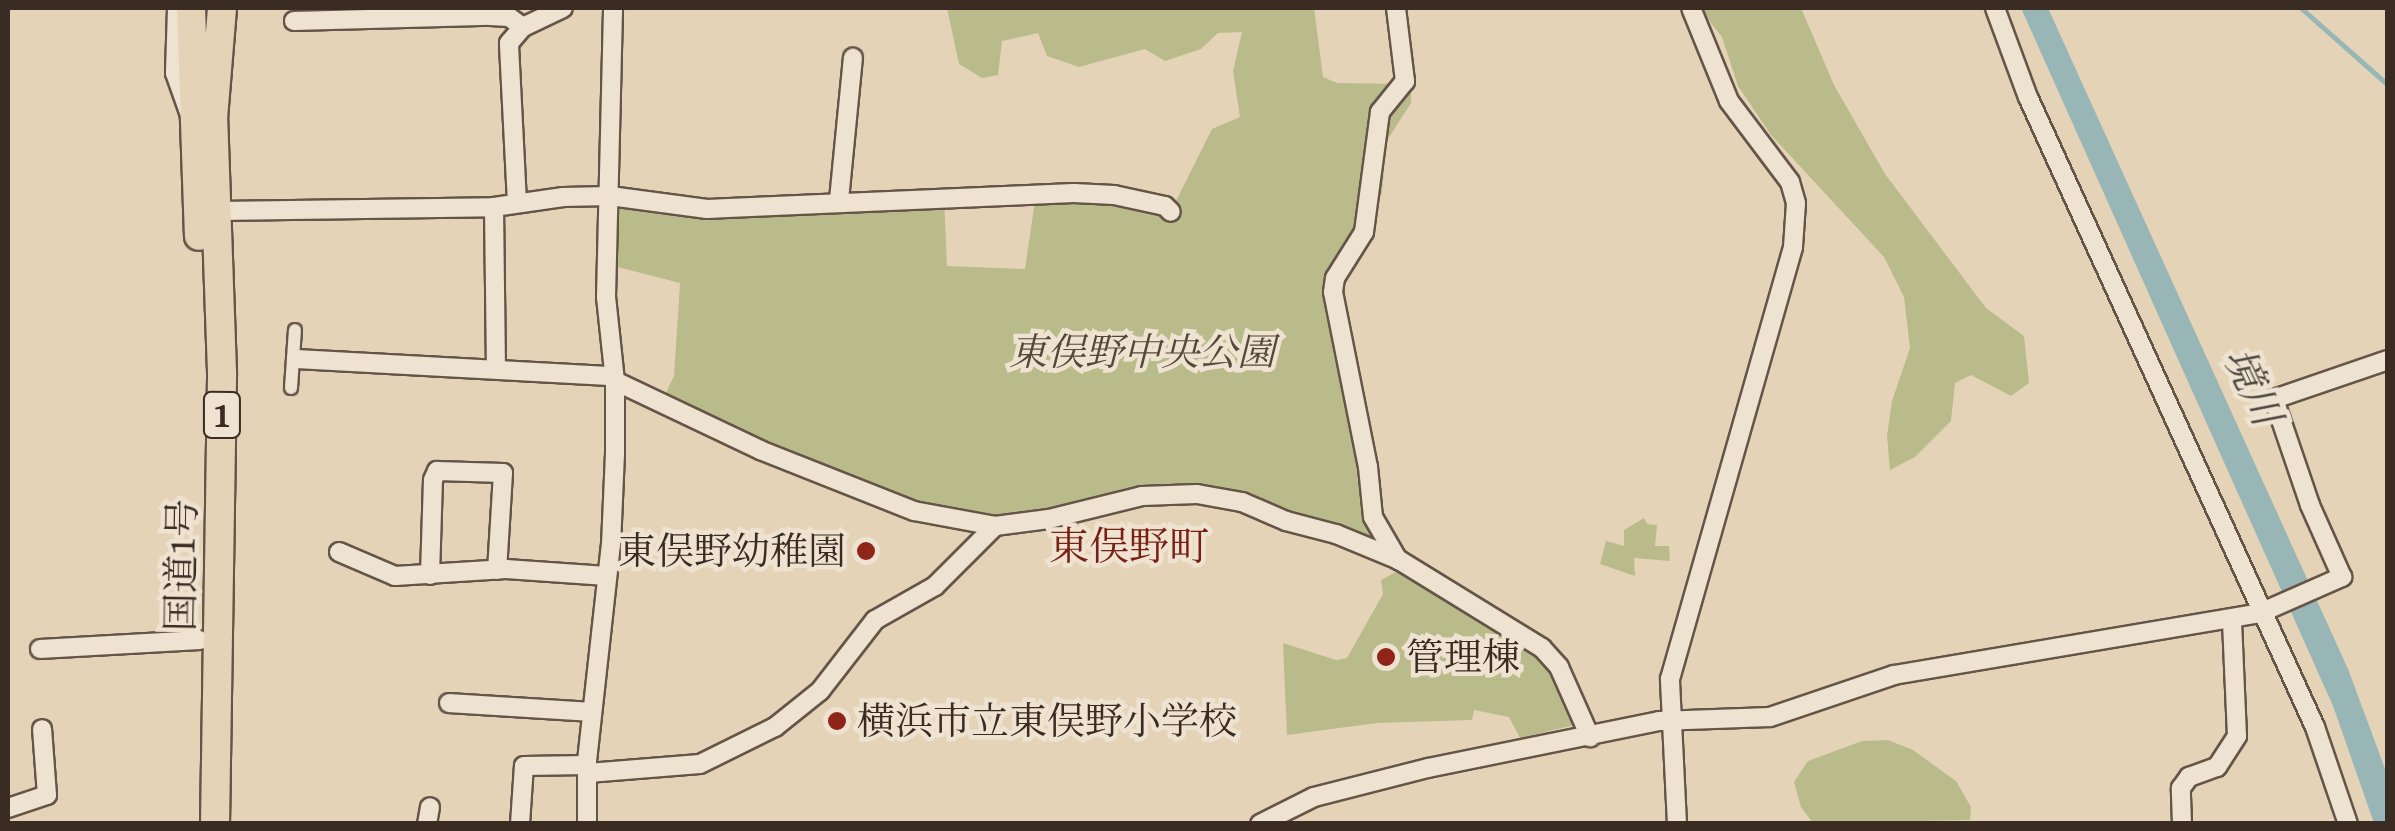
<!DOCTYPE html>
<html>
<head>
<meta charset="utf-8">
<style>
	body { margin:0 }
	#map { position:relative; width:2395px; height:831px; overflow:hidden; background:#e5d3b7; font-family:"Gentium Book Plus","Noto Serif JP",serif }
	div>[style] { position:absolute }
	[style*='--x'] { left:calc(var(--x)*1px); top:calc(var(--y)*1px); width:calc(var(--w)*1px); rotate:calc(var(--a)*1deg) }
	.green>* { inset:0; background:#babb8b }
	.water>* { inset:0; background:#97b6b5 }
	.stream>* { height:5px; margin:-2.5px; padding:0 2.5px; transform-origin:2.5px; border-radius:2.5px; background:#97b6b5 }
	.roads { filter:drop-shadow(2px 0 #655548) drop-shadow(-2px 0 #655548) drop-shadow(0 2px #655548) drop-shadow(0 -2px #655548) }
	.pedestrian>* { height:12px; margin:-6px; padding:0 6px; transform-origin:6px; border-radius:6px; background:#eee2d0 }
	.minor>* { height:18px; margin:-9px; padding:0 9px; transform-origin:9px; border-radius:9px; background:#eee2d0 }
	.trunk>* { height:28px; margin:-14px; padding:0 14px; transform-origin:14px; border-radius:14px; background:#e5d3b7 }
	.dots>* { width:28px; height:28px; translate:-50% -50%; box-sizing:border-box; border:5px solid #eee2d0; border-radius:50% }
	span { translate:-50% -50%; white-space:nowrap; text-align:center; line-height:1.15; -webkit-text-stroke:9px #eee2d0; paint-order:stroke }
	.shield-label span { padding:2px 8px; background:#eee2d0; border:2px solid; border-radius:8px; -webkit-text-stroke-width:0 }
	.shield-label { font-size:35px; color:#3a2b23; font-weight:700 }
	.park-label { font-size:38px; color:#544838; font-style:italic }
	.poi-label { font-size:38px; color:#3a2b23 }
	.right { translate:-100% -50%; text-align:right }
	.left { translate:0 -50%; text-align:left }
	.street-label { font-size:38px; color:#3a2b23 }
	.water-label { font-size:40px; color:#4d4740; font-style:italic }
	.neighbourhood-label { font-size:40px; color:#7a1f14 }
	.frame { position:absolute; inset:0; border:10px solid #3a2b23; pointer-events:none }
</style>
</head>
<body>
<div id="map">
	<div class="green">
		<i style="clip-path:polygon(947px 8px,1314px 8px,1323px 77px,1337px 83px,1403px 84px,1411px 92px,1411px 103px,1386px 142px,1382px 193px,1335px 278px,1373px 517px,1399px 560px,1197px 494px,995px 526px,915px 511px,663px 399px,674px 376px,680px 283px,610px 265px,608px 207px,944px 197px,947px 266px,1025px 269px,1036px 194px,1171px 211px,1212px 129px,1240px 117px,1233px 71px,1242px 32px,1218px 33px,1201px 49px,1165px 61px,1145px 49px,1079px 67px,1047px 56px,1038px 33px,1002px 41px,998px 75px,982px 78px,959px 64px)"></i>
		<i style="clip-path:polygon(1699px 8px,1801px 8px,1834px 85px,1885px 174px,1986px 308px,2024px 336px,2029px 383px,2011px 396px,1971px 375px,1955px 383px,1951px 421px,1915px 457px,1890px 470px,1887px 436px,1892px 401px,1910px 348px,1904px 297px,1884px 257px,1771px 135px,1738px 86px,1722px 37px)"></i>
		<i style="clip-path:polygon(1644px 518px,1647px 524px,1657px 525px,1655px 546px,1669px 546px,1670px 561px,1634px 558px,1635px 576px,1600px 564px,1606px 541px,1624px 546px,1624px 530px)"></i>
		<i style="clip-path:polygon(1396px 572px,1483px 612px,1542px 648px,1583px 723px,1520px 738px,1509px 717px,1474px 710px,1472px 720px,1377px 723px,1287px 735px,1283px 643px,1336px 660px,1347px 658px,1383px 594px,1381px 580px)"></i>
		<i style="clip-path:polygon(1888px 740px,1913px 750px,1956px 781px,1971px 807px,1970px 820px,1813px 823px,1801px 807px,1794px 782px,1808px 761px,1862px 741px)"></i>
	</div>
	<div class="water">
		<i style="clip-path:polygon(2021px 8px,2048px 8px,2348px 669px,2387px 774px,2387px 823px,2374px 823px,2333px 706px)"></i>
	</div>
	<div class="stream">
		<i style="--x:2301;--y:8;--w:116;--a:41.5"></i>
	</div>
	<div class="roads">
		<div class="pedestrian">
			<i style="--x:291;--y:388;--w:58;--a:-86.1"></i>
		</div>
		<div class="minor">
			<i style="--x:177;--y:8;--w:65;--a:91.8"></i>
			<i style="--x:175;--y:73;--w:48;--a:70.4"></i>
			<i style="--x:1396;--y:8;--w:74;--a:83"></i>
			<i style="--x:1405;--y:81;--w:40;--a:129"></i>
			<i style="--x:1380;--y:112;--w:121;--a:97.6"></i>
			<i style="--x:1364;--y:232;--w:54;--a:122.2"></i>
			<i style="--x:1335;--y:278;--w:14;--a:98"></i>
			<i style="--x:1333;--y:292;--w:178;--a:78.7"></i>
			<i style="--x:1368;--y:467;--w:50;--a:84.3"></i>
			<i style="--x:1373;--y:517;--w:50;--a:59.8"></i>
			<i style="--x:1995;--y:8;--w:95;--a:69.7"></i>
			<i style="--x:2028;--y:97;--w:692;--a:65.51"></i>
			<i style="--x:2315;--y:727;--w:102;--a:71.2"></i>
			<i style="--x:294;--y:21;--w:196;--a:-1.5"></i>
			<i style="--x:490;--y:16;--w:19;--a:3"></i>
			<i style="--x:509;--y:17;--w:17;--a:36"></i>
			<i style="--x:839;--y:200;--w:143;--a:-84.4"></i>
			<i style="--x:517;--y:203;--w:160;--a:-92.9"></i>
			<i style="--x:509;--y:43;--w:21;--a:-49"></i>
			<i style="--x:523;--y:27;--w:44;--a:-25.4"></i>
			<i style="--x:494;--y:207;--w:159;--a:89.3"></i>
			<i style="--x:217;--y:211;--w:277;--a:-0.8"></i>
			<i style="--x:494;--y:207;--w:70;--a:-8.2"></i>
			<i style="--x:563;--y:197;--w:47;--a:-1.2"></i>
			<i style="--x:610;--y:196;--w:98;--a:7.6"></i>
			<i style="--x:707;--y:209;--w:367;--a:-2.5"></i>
			<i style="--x:1074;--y:193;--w:40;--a:2.9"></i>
			<i style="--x:1114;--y:195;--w:52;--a:12.2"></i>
			<i style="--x:1165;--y:206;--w:8;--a:45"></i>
			<i style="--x:296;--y:359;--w:318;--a:3.1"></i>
			<i style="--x:615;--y:381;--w:161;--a:25.4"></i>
			<i style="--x:760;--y:450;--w:166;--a:21.6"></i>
			<i style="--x:914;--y:511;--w:82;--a:10.5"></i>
			<i style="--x:995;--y:526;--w:54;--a:-7.4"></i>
			<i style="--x:1049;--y:519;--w:96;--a:-13.9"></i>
			<i style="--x:1142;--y:496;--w:55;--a:-2.1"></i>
			<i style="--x:1197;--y:494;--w:46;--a:10.1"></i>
			<i style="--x:1242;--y:502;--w:48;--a:23.4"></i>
			<i style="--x:1286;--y:521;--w:52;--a:14.6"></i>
			<i style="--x:1336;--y:534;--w:68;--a:22.4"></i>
			<i style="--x:1399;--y:560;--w:168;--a:31.6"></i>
			<i style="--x:1542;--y:648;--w:25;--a:48"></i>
			<i style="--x:1559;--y:667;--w:77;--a:66.1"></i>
			<i style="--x:339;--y:552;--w:61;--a:23.2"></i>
			<i style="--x:395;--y:576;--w:111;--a:-3.6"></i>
			<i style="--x:506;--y:569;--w:101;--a:4"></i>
			<i style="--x:430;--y:575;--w:95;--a:-88.2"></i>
			<i style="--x:433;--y:480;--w:10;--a:-66"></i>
			<i style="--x:437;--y:471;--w:66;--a:1.7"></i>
			<i style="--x:503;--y:473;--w:97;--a:93.5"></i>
			<i style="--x:40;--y:649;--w:160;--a:-3.2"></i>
			<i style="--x:449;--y:703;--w:143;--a:3.6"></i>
			<i style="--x:588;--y:773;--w:112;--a:-4.6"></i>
			<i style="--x:700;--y:764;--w:84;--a:-26.3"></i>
			<i style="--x:775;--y:727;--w:58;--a:-38.7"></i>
			<i style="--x:820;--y:691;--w:90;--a:-52.2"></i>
			<i style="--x:875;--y:620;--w:69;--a:-29.5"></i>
			<i style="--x:935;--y:586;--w:85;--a:-45"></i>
			<i style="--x:8;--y:808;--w:41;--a:-18.4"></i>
			<i style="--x:47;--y:795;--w:66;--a:-94.3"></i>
			<i style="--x:427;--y:824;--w:17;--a:-80"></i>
			<i style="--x:520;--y:824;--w:58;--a:-86.1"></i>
			<i style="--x:524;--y:766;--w:63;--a:-0.9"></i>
			<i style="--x:587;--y:824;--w:63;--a:-90"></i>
			<i style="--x:587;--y:761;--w:217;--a:-83.7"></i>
			<i style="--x:611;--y:545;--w:92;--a:-87.5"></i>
			<i style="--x:615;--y:453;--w:72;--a:-90"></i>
			<i style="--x:615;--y:381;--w:84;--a:-96.1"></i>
			<i style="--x:606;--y:297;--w:289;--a:-88.6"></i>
			<i style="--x:1260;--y:824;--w:60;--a:-26.6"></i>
			<i style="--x:1314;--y:797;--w:118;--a:-14.3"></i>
			<i style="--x:1428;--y:768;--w:236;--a:-11.5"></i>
			<i style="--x:1659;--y:721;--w:111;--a:-2.1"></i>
			<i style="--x:1770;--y:717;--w:131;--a:-18.7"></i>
			<i style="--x:1894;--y:675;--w:371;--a:-9.6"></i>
			<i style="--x:2260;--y:613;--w:90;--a:-23.7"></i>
			<i style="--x:2342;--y:577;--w:79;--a:-114"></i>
			<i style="--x:2310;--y:505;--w:112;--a:-108.8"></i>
			<i style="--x:2274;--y:399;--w:120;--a:-18.9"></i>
			<i style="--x:1677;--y:824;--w:145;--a:-92.8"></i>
			<i style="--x:1670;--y:679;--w:449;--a:-74.1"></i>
			<i style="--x:1793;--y:247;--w:44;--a:-86.1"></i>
			<i style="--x:1796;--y:203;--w:22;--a:-106"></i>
			<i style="--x:1790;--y:182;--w:101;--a:-127"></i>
			<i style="--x:1729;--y:101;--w:100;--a:-112.2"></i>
			<i style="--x:2182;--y:824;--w:36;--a:-92"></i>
			<i style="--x:2181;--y:788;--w:14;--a:-54"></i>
			<i style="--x:2189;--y:777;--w:30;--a:-20"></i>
			<i style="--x:2217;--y:767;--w:37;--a:-57"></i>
			<i style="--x:2237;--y:736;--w:116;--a:-92.5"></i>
		</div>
		<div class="trunk">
			<i style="--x:191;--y:8;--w:228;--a:88"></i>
			<i style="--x:215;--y:824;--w:452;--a:-89.1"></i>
			<i style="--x:222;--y:372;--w:254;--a:-92"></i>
			<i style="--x:213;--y:118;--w:110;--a:-85.3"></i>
		</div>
	</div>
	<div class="dots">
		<i style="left:866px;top:551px;background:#8f2418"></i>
		<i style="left:1386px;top:657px;background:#8f2418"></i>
		<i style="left:837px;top:721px;background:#8f2418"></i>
	</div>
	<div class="shield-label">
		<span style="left:222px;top:415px">1</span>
	</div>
	<div class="park-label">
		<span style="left:1142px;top:352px">東俣野中央公園</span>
	</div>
	<div class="poi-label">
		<span class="right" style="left:846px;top:551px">東俣野幼稚園</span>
		<span class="left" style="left:1406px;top:657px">管理棟</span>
		<span class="left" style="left:857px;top:721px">横浜市立東俣野小学校</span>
	</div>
	<div class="street-label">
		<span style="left:181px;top:565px;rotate:-89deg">国道1号</span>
	</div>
	<div class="water-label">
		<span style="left:2253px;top:386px;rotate:65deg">境川</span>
	</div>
	<div class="neighbourhood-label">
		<span style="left:1129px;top:546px">東俣野町</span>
	</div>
	<div class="frame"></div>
</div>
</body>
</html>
